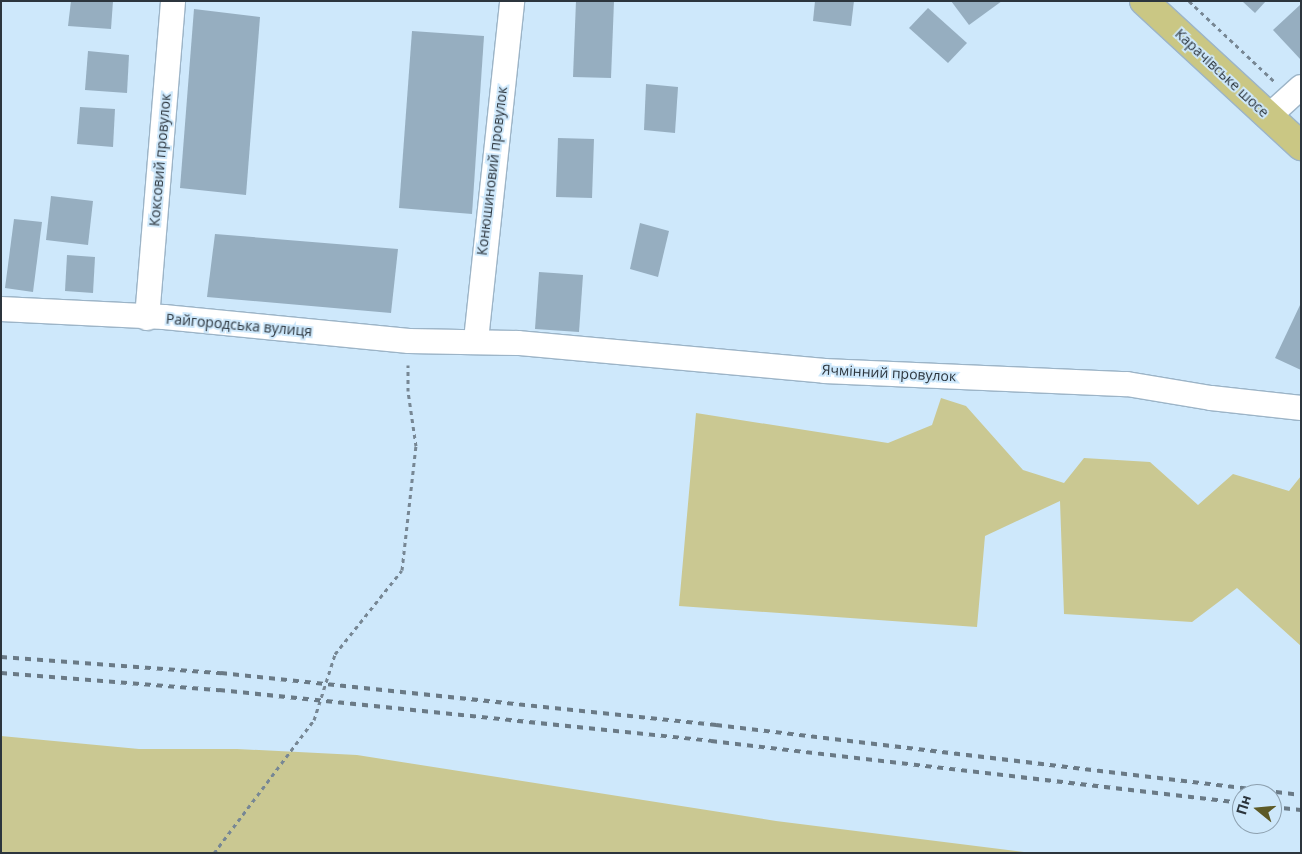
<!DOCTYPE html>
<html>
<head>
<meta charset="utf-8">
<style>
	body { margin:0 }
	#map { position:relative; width:1302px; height:854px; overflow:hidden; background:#cee8fb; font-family:"Open Sans",sans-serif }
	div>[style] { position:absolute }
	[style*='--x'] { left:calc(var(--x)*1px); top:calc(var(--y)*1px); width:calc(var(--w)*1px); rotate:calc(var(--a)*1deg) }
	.green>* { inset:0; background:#cac892 }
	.building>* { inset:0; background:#96aec0 }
	.path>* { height:3px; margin-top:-1.5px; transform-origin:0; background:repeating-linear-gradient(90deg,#778794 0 4px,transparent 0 8px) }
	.roads { filter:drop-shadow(1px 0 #9cb4c7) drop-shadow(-1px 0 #9cb4c7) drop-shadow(0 1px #9cb4c7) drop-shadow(0 -1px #9cb4c7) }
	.minor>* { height:24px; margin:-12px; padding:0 12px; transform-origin:12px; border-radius:12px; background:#fff }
	.major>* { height:28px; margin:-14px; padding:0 14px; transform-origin:14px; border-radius:14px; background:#cac784 }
	.rail>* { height:4px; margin-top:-2px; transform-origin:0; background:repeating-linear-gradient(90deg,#6a7a86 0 6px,transparent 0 12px) }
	span { translate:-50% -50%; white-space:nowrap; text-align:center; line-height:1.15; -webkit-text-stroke:4px #cee8fb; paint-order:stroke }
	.street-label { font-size:14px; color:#2c353d }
	.frame { position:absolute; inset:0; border:2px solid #2c353d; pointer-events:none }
	.north { position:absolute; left:1232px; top:784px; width:50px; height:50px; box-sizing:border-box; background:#cee8fb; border:1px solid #8da0af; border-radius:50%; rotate:287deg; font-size:14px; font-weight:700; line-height:20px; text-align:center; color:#2c353d }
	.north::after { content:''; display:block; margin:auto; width:18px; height:22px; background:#5d5a27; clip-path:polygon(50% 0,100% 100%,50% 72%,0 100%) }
</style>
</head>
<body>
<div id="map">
	<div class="green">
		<i style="clip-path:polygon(941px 398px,966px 406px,1023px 470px,1064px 483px,1084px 458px,1150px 462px,1198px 505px,1233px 474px,1289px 491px,1301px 476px,1301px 646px,1237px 588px,1192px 622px,1064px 614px,1060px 501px,985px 536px,977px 627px,679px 606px,696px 413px,888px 443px,932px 425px)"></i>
		<i style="clip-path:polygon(1px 736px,139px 749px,237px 749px,357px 755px,776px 821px,1032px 853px,1px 853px)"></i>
	</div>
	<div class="building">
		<i style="clip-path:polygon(71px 1px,113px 1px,111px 29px,68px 26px)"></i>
		<i style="clip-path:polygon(576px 1px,614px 1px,611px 78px,573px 77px)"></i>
		<i style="clip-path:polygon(815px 1px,854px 1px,851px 26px,813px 21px)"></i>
		<i style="clip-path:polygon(951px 1px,1002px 1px,969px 25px)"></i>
		<i style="clip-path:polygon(1242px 1px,1266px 1px,1255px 13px)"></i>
		<i style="clip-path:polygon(1301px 4px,1301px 60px,1273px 30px)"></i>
		<i style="clip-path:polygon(928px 8px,967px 43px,948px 63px,909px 28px)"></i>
		<i style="clip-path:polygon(194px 9px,260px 17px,246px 195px,180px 188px)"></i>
		<i style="clip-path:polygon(412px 31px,484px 36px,472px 214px,399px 208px)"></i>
		<i style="clip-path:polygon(88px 51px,129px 55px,127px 93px,85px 90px)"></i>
		<i style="clip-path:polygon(646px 84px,678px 87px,675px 133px,644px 130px)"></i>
		<i style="clip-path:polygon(80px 107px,115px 109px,113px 147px,77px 144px)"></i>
		<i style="clip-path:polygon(558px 138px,594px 139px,592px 198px,556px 197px)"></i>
		<i style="clip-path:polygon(51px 196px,93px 201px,88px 245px,46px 240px)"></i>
		<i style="clip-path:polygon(14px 219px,42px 222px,33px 292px,5px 288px)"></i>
		<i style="clip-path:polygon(640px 223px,669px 231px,658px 277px,630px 269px)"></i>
		<i style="clip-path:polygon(215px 234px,398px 249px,391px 313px,207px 297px)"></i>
		<i style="clip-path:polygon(67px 255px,95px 257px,93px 293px,65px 291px)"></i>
		<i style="clip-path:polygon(539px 272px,583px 275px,579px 332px,535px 329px)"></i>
		<i style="clip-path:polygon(1301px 303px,1301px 370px,1275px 358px)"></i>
	</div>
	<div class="path">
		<i style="--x:1189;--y:1;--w:117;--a:43.3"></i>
		<i style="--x:214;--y:853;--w:166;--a:-53.1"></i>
		<i style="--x:314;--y:720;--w:69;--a:-72.3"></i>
		<i style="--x:335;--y:654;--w:107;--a:-51.4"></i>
		<i style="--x:402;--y:570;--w:125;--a:-83.6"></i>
		<i style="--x:416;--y:446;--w:56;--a:-98.3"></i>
		<i style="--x:408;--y:391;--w:26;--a:-90"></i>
	</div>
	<div class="roads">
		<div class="minor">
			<i style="--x:1269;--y:116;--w:43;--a:-42.2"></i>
			<i style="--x:1;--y:309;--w:163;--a:2.8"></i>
			<i style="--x:164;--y:317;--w:246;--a:5.6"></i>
			<i style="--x:409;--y:341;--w:109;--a:1.1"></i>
			<i style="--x:518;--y:343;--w:307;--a:5.2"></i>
			<i style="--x:824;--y:371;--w:303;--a:2.5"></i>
			<i style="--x:1127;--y:384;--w:85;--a:9.5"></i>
			<i style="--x:1211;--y:398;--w:91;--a:6.3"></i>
			<i style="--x:147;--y:318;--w:318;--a:-85.3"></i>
			<i style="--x:476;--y:340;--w:341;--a:-83.9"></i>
		</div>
		<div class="major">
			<i style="--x:1144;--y:1;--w:214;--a:42.7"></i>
		</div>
	</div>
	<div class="rail">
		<i style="--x:1;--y:657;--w:221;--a:4.2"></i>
		<i style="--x:221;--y:673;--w:498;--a:6"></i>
		<i style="--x:716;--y:725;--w:589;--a:6.82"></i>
		<i style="--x:1;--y:673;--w:219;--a:4.5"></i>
		<i style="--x:219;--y:690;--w:495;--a:5.9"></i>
		<i style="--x:711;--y:741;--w:535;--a:6.66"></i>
		<i style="--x:1272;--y:807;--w:29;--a:6"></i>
	</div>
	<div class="street-label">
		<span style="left:1222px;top:73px;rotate:43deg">Карачівське шосе</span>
		<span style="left:160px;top:160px;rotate:-85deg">Коксовий провулок</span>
		<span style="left:492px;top:171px;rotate:-83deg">Конюшиновий провулок</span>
		<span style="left:239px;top:325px;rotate:5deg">Райгородська вулиця</span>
		<span style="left:889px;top:373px;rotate:3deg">Ячмінний провулок</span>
	</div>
	<div class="frame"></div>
	<div class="north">Пн</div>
</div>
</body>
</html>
